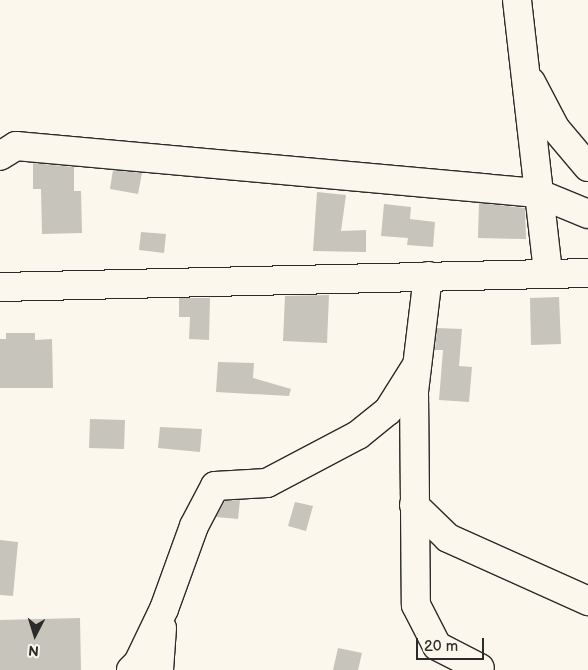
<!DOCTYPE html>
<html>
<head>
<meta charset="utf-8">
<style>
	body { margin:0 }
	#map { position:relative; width:588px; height:670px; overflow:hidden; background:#fbf7ec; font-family:"Balsamiq Sans",sans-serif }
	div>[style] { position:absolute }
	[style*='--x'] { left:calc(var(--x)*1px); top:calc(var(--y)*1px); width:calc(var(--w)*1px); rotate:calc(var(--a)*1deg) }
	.building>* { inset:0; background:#c7c4bc }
	.roads { filter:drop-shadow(1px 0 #2b2b2b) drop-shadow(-1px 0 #2b2b2b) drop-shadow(0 1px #2b2b2b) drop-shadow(0 -1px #2b2b2b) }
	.minor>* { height:28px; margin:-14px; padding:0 14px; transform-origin:14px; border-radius:14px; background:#fbf7ec }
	span { translate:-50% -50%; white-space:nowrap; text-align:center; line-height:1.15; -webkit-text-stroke:4px #fbf7ec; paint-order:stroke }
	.north { position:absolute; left:10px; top:610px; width:50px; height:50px; -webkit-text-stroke:4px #fbf7ec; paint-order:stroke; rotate:185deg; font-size:14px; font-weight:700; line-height:20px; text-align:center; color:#2b2b2b }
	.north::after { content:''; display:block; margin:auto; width:18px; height:22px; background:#2b2b2b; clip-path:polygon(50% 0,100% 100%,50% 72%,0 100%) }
	.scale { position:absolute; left:416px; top:638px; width:68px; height:22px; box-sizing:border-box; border:2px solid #2b2b2b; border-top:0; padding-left:6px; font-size:15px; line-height:18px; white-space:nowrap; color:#2b2b2b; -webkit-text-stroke:4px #fbf7ec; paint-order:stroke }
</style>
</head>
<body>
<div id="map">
	<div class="building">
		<i style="clip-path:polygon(33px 163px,74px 167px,74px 191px,81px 191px,82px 233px,42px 234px,41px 189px,33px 189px)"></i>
		<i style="clip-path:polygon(113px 170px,142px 173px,138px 194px,110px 189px)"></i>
		<i style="clip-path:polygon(317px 192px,346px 195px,341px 231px,366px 230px,366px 252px,313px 251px)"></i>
		<i style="clip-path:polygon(479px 203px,525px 208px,526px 239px,478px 238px)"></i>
		<i style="clip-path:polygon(384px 204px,411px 207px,410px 219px,435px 222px,433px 247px,407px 245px,408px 238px,381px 236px)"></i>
		<i style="clip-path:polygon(141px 232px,166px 234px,164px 253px,139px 250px)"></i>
		<i style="clip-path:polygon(329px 295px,327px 343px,283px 341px,285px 296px)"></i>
		<i style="clip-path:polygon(559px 297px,561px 344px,531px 345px,530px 298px)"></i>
		<i style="clip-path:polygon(179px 298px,210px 298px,209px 340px,189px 339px,190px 317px,179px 317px)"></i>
		<i style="clip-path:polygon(437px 328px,462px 329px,459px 366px,472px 367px,469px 402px,439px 400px,443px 350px,435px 350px)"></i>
		<i style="clip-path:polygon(6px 333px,35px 333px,35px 340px,52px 339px,53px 388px,0 388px,0 339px,6px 339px)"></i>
		<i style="clip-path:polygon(218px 362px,254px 363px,253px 378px,291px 389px,289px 396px,216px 392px)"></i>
		<i style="clip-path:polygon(90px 419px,125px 420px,124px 449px,89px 448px)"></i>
		<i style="clip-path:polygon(160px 427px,202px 429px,200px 452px,158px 448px)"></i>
		<i style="clip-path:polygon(240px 500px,238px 519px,216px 517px,225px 501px)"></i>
		<i style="clip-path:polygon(295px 502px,313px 506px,306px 531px,288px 526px)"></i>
		<i style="clip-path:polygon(0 540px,18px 542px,13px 596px,0 595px)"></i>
		<i style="clip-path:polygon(80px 618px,81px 670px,0 670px,0 620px)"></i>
		<i style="clip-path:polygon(338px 648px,362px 653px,358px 670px,333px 670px)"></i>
	</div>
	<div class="roads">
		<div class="minor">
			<i style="--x:517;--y:0;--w:275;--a:83.5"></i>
			<i style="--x:531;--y:82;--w:52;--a:62.4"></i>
			<i style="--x:555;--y:128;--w:51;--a:49.8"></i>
			<i style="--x:0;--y:156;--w:19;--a:-32"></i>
			<i style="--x:16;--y:146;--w:523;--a:5.15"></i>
			<i style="--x:537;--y:193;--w:55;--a:22.4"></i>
			<i style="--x:428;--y:276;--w:116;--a:96.9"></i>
			<i style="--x:414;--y:391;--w:214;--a:89.5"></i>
			<i style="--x:416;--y:605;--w:46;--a:62.9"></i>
			<i style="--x:437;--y:646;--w:48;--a:27.1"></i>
			<i style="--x:0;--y:287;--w:588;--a:-1.36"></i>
			<i style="--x:414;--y:505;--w:47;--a:44.1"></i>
			<i style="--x:448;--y:538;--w:154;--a:24.2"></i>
			<i style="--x:131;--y:670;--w:10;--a:-45"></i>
			<i style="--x:138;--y:663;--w:60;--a:-64.3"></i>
			<i style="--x:164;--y:609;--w:88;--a:-70.1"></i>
			<i style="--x:194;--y:526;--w:45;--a:-62.3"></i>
			<i style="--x:215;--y:486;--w:52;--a:-3.3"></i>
			<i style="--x:267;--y:483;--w:103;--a:-27.8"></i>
			<i style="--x:358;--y:435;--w:38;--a:-39"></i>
			<i style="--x:388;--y:411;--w:54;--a:-57.8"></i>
			<i style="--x:159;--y:670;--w:42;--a:-85.9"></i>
		</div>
	</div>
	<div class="north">N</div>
	<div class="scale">20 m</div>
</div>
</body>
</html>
